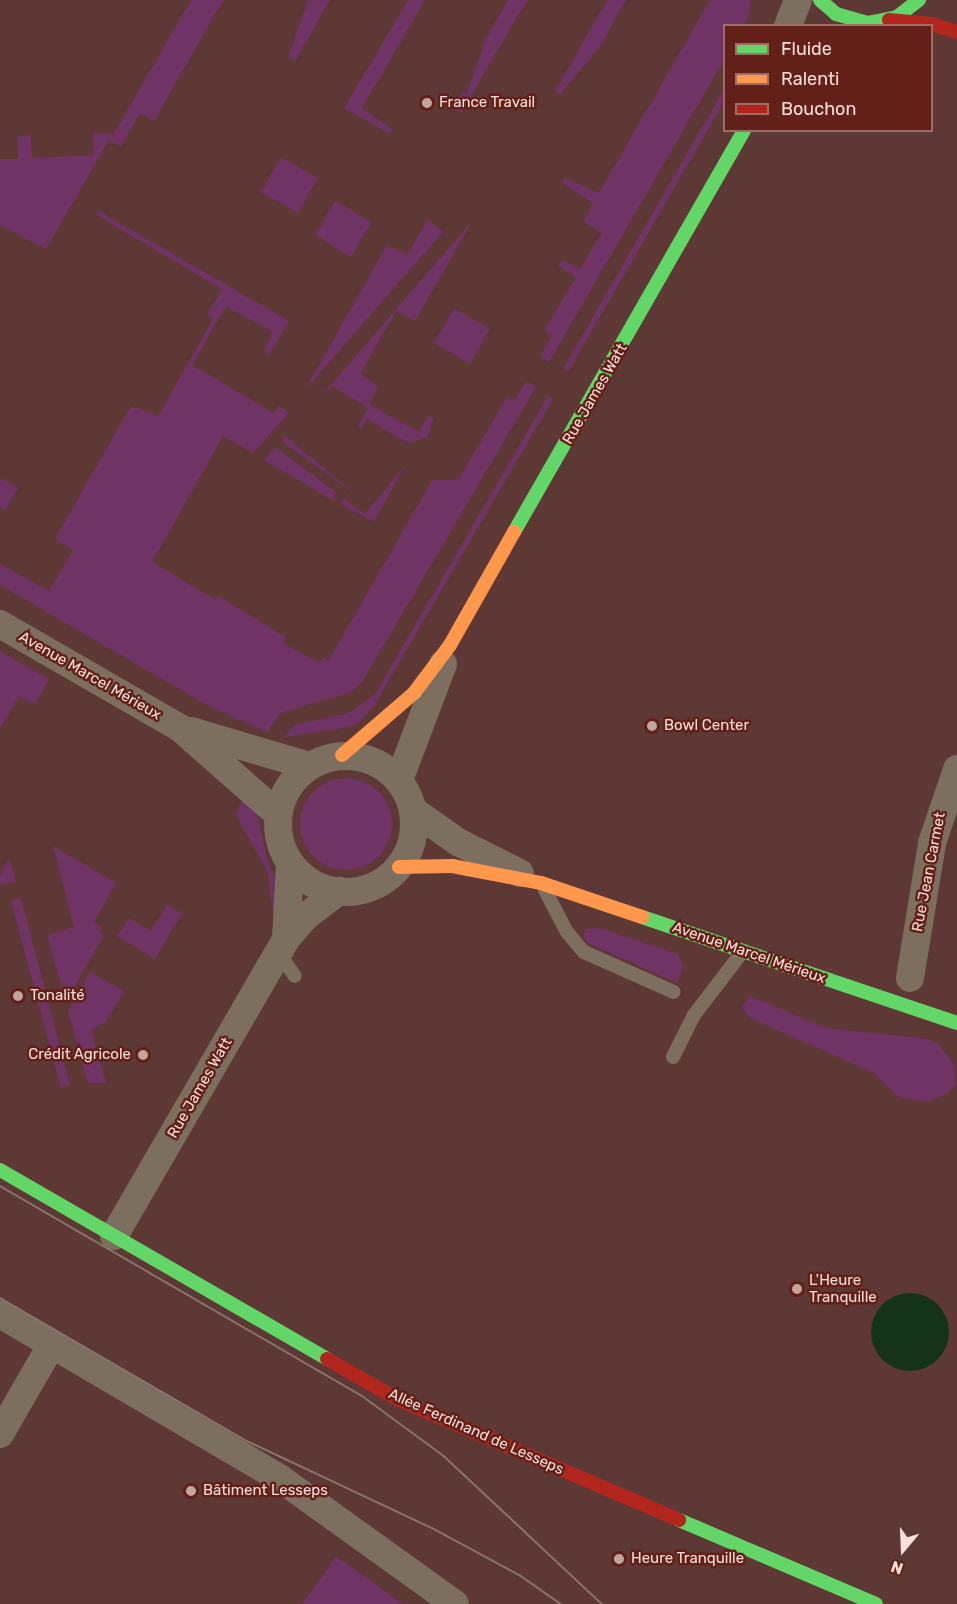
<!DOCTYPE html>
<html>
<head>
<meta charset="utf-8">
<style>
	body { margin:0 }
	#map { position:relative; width:957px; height:1604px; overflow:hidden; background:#5e3834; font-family:Rubik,sans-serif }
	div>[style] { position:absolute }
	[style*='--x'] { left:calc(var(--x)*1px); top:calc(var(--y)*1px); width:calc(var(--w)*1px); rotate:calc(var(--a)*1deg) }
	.green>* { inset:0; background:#6f3366 }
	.round { border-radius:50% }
	.water>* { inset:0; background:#15331b }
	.lane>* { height:14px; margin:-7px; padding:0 7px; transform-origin:7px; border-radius:7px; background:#7c6f60 }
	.street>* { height:28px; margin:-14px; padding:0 14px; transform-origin:14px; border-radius:14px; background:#7c6f60 }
	.street>.ring { margin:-14px; padding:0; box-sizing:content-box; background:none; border:28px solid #7c6f60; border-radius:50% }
	.fast>* { height:14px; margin:-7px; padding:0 7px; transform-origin:7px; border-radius:7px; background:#63d668 }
	.slow>* { height:14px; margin:-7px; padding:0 7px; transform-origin:7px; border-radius:7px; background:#ff974d }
	.jam>* { height:14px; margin:-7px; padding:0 7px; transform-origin:7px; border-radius:7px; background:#b3261e }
	.tram>* { height:1.5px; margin:-0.75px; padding:0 0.75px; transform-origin:0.75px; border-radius:0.75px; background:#87756c }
	.dots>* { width:16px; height:16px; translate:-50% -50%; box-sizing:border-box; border:3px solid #632018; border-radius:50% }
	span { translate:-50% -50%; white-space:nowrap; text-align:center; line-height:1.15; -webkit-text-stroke:5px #632018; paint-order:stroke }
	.poi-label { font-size:15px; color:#f9dfda }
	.left { translate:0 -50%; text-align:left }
	.right { translate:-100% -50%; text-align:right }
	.street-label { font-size:15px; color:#f9dfda }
	.legend { position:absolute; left:723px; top:24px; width:210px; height:108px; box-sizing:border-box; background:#632018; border:2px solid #9f6c66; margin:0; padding:8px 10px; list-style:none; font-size:18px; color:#f9dfda }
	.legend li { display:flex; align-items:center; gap:12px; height:30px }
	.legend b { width:30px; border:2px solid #9f6c66 }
	.north { position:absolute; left:873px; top:1520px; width:60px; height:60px; -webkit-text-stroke:4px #632018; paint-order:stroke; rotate:199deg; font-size:16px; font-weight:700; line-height:24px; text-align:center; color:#f9dfda }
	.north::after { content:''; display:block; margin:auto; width:21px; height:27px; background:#f9dfda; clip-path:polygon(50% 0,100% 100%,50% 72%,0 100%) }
</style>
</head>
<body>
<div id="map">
	<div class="green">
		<i style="clip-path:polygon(191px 0,223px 0,154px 121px,140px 113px,121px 146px,109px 140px,46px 249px,0 225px,0 159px,18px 159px,17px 136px,31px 135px,32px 158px,94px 155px,93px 132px,113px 135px)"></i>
		<i style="clip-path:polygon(308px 0,330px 0,295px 61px,288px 57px)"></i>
		<i style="clip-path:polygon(408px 0,425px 0,362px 108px,393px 130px,390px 134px,344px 108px)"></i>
		<i style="clip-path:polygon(508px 0,527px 0,461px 113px,455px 110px,462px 92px,467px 93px,486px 38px)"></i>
		<i style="clip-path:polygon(607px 0,626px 0,599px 48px,560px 94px,555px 91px)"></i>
		<i style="clip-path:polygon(710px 0,751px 0,748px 19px,744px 25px,724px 26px,724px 60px,549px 362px,540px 356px,552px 336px,544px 331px,576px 277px,558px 266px,562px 260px,580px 269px,602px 233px,583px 222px,593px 203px,558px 180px,563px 182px,565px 178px,599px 193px)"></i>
		<i style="clip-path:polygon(724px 89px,724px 102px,568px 372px,563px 369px)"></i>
		<i style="clip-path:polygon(281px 157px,318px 178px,298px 213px,261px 192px)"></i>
		<i style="clip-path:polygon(335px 201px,372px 222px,351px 257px,315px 235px)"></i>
		<i style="clip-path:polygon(99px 211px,289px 321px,269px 355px,263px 352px,273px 332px,226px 306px,192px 365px,274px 413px,279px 406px,289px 413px,253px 453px,223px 436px,152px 562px,216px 600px,218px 596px,286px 637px,283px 643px,319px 663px,323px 657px,329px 660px,432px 480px,458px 480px,507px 397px,514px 401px,526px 381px,536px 387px,362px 682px,351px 692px,281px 713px,267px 732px,207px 705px,0 585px,0 564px,49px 591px,73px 550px,55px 539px,131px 406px,158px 416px,213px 319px,207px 315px,222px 289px,96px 215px)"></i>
		<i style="clip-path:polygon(428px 219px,443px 232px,305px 390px,387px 245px,407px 255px)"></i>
		<i style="clip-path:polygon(473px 220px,415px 321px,396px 311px,360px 374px,378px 386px,369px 404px,419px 432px,428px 416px,434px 419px,427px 437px,408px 443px,367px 419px,361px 429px,358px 427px,368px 408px,332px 386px,317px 401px)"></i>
		<i style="clip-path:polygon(454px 308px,490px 329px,470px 364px,434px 343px)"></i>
		<i style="clip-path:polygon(548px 396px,553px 399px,374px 706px,358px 723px,343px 728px,284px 737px,294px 725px,349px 713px,375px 694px)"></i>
		<i style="clip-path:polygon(285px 436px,364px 501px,281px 441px)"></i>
		<i style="clip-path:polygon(275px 447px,337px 493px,332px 500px,264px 460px)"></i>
		<i style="clip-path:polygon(405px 465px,374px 522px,340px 504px,344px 499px,365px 514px)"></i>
		<i style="clip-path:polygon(0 478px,18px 488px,5px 511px,0 508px)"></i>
		<i style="clip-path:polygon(0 651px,49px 679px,35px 705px,19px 696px,0 729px)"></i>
		<i class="round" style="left:300px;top:778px;width:92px;height:92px"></i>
		<i style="clip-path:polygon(244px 794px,258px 815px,267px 859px,279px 887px,273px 915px,268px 873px,236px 815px)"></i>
		<i style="clip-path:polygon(53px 846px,116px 883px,94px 922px,102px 927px,99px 932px,104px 935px,66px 1002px,47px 935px,74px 927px)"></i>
		<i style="clip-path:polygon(9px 858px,16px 881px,0 885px,0 875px)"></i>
		<i style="clip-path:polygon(21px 898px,70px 1085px,61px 1088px,11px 901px)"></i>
		<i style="clip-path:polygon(167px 905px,182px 913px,155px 959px,117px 936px,129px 918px,151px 931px)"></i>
		<i style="clip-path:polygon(599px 928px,678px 954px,683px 966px,677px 983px,588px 943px,583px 936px,585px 929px)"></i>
		<i style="clip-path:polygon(90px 972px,124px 991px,105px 1023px,91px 1029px,106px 1083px,88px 1083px,68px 1011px)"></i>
		<i style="clip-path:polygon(750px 996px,826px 1028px,928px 1039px,939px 1045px,953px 1063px,955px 1084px,947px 1094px,928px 1102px,898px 1097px,874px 1073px,750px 1018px,742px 1007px)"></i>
		<i style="clip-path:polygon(336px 1556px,403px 1604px,302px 1604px)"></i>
	</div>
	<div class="water">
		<i class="round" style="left:871px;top:1293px;width:78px;height:78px"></i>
	</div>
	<div class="lane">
		<i style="--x:545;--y:890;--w:47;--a:62.4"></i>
		<i style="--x:567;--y:932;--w:26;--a:50"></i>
		<i style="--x:584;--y:952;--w:98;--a:24"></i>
		<i style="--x:278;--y:952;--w:29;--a:55"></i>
		<i style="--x:673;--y:1057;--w:47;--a:-63.4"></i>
		<i style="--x:694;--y:1015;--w:81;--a:-52.6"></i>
	</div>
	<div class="street">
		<i style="--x:788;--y:26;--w:28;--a:-69"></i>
		<i style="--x:0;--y:624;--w:208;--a:30"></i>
		<i style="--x:180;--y:728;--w:130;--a:41.3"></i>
		<i style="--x:191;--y:731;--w:123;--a:16.5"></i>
		<i class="ring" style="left:278px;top:756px;width:108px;height:108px"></i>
		<i style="--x:399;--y:780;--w:124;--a:-69.2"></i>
		<i style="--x:414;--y:811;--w:54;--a:35.2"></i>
		<i style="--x:458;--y:842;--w:69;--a:26.6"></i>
		<i style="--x:286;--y:939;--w:75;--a:-86.9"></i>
		<i style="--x:910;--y:978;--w:137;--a:-80.7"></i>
		<i style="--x:932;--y:843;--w:78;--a:-71.3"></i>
		<i style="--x:114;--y:1236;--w:343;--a:-59.9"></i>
		<i style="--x:286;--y:939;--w:29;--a:-49"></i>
		<i style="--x:305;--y:917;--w:43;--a:-37.4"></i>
		<i style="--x:0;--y:1314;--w:326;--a:30.4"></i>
		<i style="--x:281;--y:1479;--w:214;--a:35.7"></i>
		<i style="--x:0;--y:1434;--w:104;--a:-60"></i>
	</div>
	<div class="fast">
		<i style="--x:820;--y:0;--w:21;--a:41"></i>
		<i style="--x:836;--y:14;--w:32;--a:16"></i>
		<i style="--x:867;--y:23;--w:31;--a:-11"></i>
		<i style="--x:897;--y:17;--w:28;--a:-38"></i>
		<i style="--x:514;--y:532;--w:463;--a:-60.2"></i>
		<i style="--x:642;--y:917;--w:332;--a:18.6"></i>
		<i style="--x:0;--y:1170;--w:378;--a:30"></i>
		<i style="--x:679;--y:1520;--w:214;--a:23.1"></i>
	</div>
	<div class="slow">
		<i style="--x:342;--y:755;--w:95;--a:-40.7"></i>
		<i style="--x:414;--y:693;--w:60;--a:-53.1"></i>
		<i style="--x:450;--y:645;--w:130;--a:-60.5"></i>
		<i style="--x:399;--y:867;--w:53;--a:-1.1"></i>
		<i style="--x:452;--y:866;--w:91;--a:10.8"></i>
		<i style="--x:541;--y:883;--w:107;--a:18.6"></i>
	</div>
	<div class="jam">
		<i style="--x:889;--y:20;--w:43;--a:5.3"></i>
		<i style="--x:932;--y:24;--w:26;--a:18"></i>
		<i style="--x:327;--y:1359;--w:81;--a:29.7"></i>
		<i style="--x:397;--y:1399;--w:307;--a:23.2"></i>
	</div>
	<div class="tram">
		<i style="--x:0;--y:1186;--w:417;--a:30.1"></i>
		<i style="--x:361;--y:1395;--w:103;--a:36.3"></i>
		<i style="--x:444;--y:1456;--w:216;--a:43.1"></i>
		<i style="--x:0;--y:1298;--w:285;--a:30.1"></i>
		<i style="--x:247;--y:1441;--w:204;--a:25.2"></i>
		<i style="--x:432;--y:1528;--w:101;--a:28.3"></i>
		<i style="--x:521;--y:1576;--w:49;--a:35"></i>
	</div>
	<div class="dots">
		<i style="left:427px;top:103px;background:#c3a5a0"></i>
		<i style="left:652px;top:726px;background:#c3a5a0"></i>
		<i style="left:18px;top:996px;background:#c3a5a0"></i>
		<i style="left:143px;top:1055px;background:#c3a5a0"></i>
		<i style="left:797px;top:1289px;background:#c3a5a0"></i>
		<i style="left:191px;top:1491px;background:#c3a5a0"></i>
		<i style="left:619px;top:1559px;background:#c3a5a0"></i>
	</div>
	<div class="poi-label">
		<span class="left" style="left:439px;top:103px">France Travail</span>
		<span class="left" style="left:664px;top:726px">Bowl Center</span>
		<span class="left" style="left:30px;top:996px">Tonalité</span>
		<span class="right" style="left:131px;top:1055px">Crédit Agricole</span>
		<span class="left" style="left:809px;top:1289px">L'Heure<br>Tranquille</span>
		<span class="left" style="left:203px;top:1491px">Bâtiment Lesseps</span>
		<span class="left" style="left:631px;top:1559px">Heure Tranquille</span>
	</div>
	<div class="street-label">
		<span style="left:595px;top:394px;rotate:-60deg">Rue James Watt</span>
		<span style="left:90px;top:676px;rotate:30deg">Avenue Marcel Mérieux</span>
		<span style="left:929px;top:872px;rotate:-79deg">Rue Jean Carmet</span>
		<span style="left:749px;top:953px;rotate:19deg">Avenue Marcel Mérieux</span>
		<span style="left:200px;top:1088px;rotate:-60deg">Rue James Watt</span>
		<span style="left:476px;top:1432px;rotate:24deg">Allée Ferdinand de Lesseps</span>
	</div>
	<ul class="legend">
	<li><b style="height:8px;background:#63d668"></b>Fluide</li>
	<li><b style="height:8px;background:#ff974d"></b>Ralenti</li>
	<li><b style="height:8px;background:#b3261e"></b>Bouchon</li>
	</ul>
	<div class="north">N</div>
</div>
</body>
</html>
